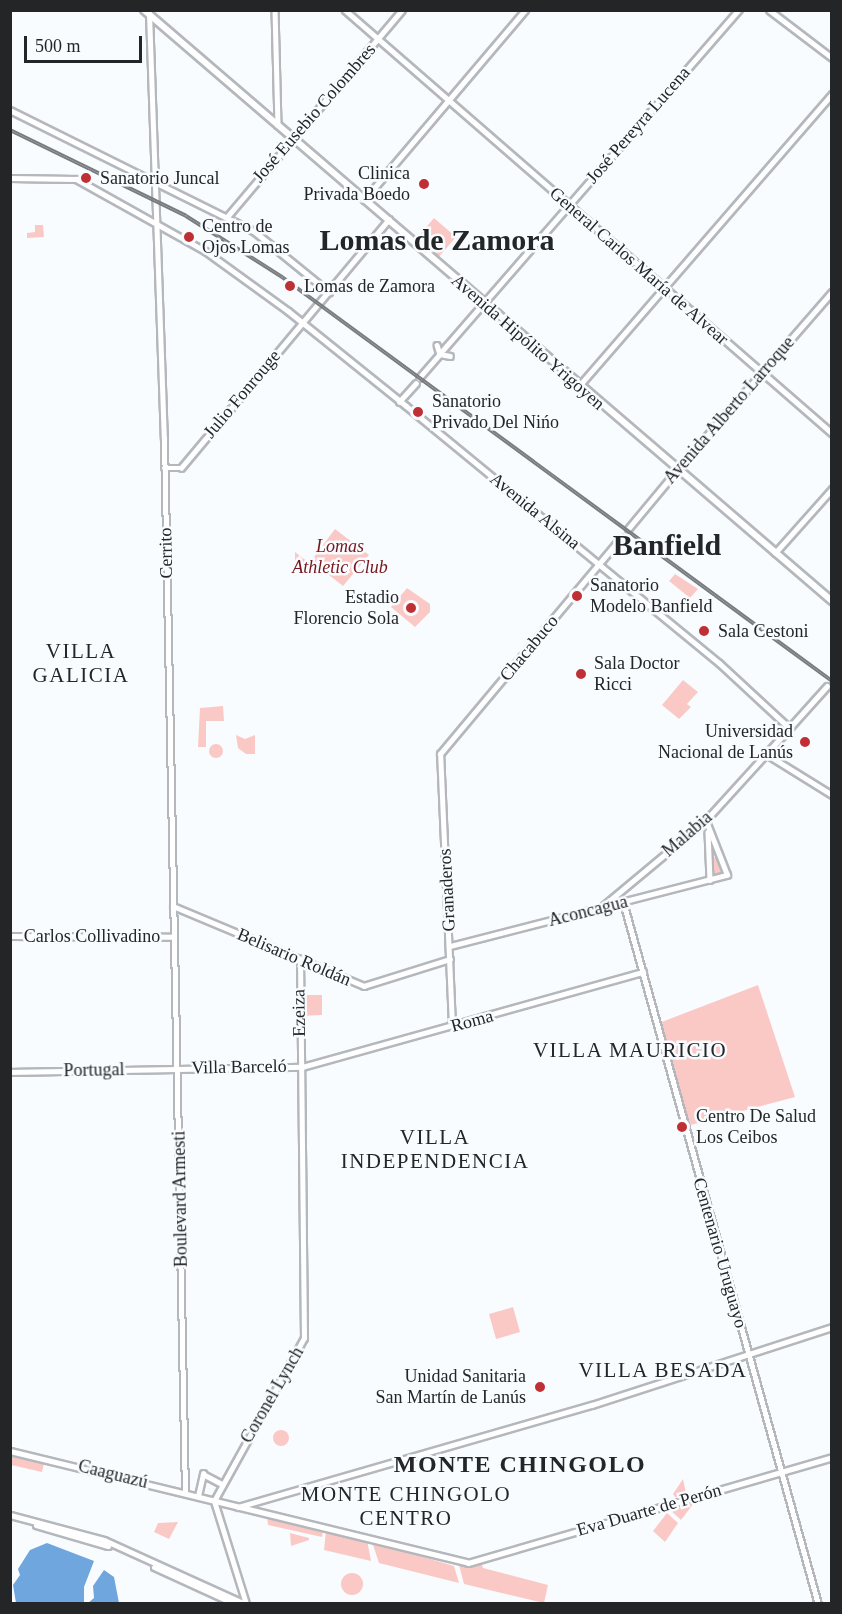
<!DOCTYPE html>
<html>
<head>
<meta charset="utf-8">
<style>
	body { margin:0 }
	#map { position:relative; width:842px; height:1614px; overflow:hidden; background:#f9fcff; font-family:"Times New Roman",serif }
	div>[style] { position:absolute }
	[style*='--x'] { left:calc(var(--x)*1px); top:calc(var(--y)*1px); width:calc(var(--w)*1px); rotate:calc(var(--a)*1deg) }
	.green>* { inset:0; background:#fbc9c5 }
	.round { border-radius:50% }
	.water>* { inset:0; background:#70a6de }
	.tertiary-tunnel>* { height:4.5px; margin-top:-2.25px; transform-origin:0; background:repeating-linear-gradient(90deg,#ced1d4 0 4.5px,transparent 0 6.5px) }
	.roads { filter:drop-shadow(2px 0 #b4b8bd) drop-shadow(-2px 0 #b4b8bd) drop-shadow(0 2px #b4b8bd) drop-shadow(0 -2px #b4b8bd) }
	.tertiary>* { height:4.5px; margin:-2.25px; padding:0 2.25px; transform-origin:2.25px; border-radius:2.25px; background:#fff }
	.secondary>* { height:5px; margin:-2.5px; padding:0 2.5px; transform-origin:2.5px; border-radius:2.5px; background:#fff }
	.primary>* { height:6px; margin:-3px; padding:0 3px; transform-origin:3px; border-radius:3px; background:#fff }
	.rail>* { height:4px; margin-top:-2px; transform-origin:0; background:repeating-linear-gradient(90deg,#f9fcff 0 4.5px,#797c7e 0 9px); box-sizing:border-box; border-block:2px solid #797c7e }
	.dots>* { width:16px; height:16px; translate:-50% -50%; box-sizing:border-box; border:3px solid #f9fcff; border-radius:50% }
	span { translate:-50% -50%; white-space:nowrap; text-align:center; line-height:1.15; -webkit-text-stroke:5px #f9fcff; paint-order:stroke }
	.street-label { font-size:18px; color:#232527 }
	.poi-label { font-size:18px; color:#232527 }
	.right { translate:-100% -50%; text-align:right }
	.left { translate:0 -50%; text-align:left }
	.park-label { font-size:18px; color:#77161b; font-style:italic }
	.quarter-label { font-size:21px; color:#232527; letter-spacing:1.5px }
	.district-label { font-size:24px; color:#232527; font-weight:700; letter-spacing:1.5px }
	.town-label { font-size:30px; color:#232527; font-weight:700 }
	.frame { position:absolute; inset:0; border:12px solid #232527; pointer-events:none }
	.scale { position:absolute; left:24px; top:36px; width:118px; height:27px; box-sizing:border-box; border:3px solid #232527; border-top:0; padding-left:8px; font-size:18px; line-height:21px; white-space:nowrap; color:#232527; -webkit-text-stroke:4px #f9fcff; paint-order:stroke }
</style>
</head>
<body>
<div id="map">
	<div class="green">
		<i style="clip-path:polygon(434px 218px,456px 237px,437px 259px,415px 240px)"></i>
		<i style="clip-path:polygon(35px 225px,43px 225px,44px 237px,27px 238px,27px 233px,35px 232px)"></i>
		<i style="clip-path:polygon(335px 529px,369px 555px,343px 586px,311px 561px)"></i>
		<i style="clip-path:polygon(295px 552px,308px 562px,295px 576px)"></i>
		<i style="clip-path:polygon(675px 574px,698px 589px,690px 598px,669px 581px)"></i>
		<i style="clip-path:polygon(407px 588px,430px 604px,430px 612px,415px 627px,391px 607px)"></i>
		<i style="clip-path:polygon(683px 680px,698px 692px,687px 704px,691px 707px,679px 719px,662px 705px)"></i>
		<i style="clip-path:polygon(223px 706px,224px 721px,206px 721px,206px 747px,198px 747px,200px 708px)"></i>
		<i style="clip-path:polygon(236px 735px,245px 739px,255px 735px,255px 754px,246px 754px,238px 748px)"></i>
		<i class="round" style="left:209px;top:744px;width:14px;height:14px"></i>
		<i style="clip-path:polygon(716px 857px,725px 874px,712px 878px,710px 859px)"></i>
		<i style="clip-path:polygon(758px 985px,795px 1097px,687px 1126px,659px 1023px)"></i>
		<i style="clip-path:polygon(301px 995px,322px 995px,322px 1015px,301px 1016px)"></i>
		<i style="clip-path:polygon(513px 1307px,520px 1332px,496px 1339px,489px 1314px)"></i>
		<i class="round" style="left:273px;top:1430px;width:16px;height:16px"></i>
		<i style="clip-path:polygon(11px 1452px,45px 1459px,42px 1472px,11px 1465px)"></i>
		<i style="clip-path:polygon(683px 1479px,687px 1498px,675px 1497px,673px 1494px)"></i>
		<i style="clip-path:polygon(697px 1499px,681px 1520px,667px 1507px)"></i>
		<i style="clip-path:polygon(667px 1513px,678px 1523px,665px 1542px,653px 1531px)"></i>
		<i style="clip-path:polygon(267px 1516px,323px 1530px,322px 1537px,268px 1525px)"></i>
		<i style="clip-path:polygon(178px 1522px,169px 1539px,154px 1532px,158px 1523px)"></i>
		<i style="clip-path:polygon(326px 1531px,367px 1540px,371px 1561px,324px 1550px)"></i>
		<i style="clip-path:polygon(290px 1533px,309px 1538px,309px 1540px,291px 1546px)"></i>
		<i style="clip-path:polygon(372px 1542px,454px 1566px,459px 1583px,379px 1563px)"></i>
		<i style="clip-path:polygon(480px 1558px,483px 1568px,548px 1585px,544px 1603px,464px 1584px,459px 1565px,472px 1565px)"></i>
		<i class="round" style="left:341px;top:1573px;width:22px;height:22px"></i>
	</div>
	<div class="water">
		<i style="clip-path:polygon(47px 1543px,94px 1561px,84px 1587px,84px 1603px,16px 1603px,13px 1585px,20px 1575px,18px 1569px,30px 1550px)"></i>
		<i style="clip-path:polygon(104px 1570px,114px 1577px,119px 1603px,88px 1603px,94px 1598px,93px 1586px)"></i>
	</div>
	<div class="tertiary-tunnel">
		<i style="--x:617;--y:542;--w:17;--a:-50"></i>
	</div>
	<div class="roads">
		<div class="tertiary">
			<i style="--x:275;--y:10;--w:115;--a:88.5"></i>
			<i style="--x:345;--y:10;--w:645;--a:40.98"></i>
			<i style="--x:10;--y:110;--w:272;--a:26.4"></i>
			<i style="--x:254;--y:231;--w:97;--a:39.1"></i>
			<i style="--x:364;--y:200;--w:249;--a:-49.7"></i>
			<i style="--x:227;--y:217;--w:271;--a:-49.8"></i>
			<i style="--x:437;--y:345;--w:9;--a:72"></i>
			<i style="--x:443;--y:350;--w:451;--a:-49"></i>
			<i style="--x:440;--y:354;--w:10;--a:11"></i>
			<i style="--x:419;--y:378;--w:32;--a:-49"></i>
			<i style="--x:579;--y:386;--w:386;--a:-49.1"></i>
			<i style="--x:399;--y:402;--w:25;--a:-48"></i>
			<i style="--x:164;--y:468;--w:17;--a:0"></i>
			<i style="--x:181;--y:468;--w:324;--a:-50.1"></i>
			<i style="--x:628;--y:529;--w:77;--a:-50.3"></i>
			<i style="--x:775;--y:553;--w:86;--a:-48.3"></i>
			<i style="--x:708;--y:832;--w:48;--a:87.6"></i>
			<i style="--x:173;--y:906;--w:207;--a:22.7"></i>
			<i style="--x:364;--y:986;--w:90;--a:-17.4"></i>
			<i style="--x:603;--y:906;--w:133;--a:-39.8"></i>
			<i style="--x:705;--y:821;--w:91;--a:-47.7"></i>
			<i style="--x:10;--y:936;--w:164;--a:0.3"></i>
			<i style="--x:450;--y:946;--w:286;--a:-14.4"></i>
			<i style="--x:727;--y:875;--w:55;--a:-111.4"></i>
			<i style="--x:452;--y:1026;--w:272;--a:-92.5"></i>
			<i style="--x:440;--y:754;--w:276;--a:-50.1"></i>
			<i style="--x:10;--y:1072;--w:292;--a:-1"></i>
			<i style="--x:302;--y:1067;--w:354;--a:-15.6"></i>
			<i style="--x:198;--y:1496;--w:23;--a:-77"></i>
			<i style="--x:203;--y:1474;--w:21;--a:28"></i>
			<i style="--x:214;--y:1501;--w:186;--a:-61.1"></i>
			<i style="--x:304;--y:1338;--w:379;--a:-90.6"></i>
			<i style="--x:238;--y:1507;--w:368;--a:-16.1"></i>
			<i style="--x:592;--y:1405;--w:252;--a:-18"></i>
		</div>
		<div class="secondary">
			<i style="--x:769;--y:10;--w:79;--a:37.3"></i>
			<i style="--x:149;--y:13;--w:425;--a:88"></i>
			<i style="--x:164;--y:438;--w:1055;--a:88.86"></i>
			<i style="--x:10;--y:178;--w:66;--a:0.9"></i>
			<i style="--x:76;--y:179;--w:148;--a:29.2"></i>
			<i style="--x:205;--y:251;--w:102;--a:35.9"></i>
			<i style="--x:288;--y:311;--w:151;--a:38.8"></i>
			<i style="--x:406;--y:406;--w:405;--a:39.4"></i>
			<i style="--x:719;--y:663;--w:94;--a:42.8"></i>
			<i style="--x:677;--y:470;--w:236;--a:-49"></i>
			<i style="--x:827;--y:686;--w:91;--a:131.9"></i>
			<i style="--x:766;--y:754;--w:78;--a:31.8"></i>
			<i style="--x:623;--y:902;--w:729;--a:74.48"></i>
			<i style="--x:10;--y:1451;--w:471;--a:13.7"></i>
			<i style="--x:468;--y:1563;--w:379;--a:-16.2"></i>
			<i style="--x:214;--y:1501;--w:108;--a:72.7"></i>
			<i style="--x:10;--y:1515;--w:97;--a:14.9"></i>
			<i style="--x:104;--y:1540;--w:155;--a:24.4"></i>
			<i style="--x:36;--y:1525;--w:75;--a:16.3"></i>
			<i style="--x:154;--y:1567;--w:89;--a:24.6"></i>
		</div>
		<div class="primary">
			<i style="--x:144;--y:10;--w:907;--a:40.66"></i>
		</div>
	</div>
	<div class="rail">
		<i style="--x:10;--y:130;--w:196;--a:26"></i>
		<i style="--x:186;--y:216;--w:114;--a:32.4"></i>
		<i style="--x:282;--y:277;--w:682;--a:36.3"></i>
	</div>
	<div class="dots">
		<i style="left:86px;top:178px;background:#bf3034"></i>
		<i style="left:424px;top:184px;background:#bf3034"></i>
		<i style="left:189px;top:237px;background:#bf3034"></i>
		<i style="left:290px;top:286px;background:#bf3034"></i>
		<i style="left:418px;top:412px;background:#bf3034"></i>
		<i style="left:577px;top:596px;background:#bf3034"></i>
		<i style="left:411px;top:608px;background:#bf3034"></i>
		<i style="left:704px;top:631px;background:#bf3034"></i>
		<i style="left:581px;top:674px;background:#bf3034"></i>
		<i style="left:805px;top:742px;background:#bf3034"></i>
		<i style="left:682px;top:1127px;background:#bf3034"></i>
		<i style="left:540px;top:1387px;background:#bf3034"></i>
	</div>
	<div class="street-label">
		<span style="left:314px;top:113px;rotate:-49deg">José Eusebio Colombres</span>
		<span style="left:638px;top:125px;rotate:-49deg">José Pereyra Lucena</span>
		<span style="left:639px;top:266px;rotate:41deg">General Carlos María de Alvear</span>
		<span style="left:528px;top:342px;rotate:41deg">Avenida Hipólito Yrigoyen</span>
		<span style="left:242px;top:394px;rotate:-50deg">Julio Fonrouge</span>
		<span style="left:729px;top:410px;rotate:-49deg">Avenida Alberto Larroque</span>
		<span style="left:535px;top:511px;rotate:39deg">Avenida Alsina</span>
		<span style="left:166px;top:553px;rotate:-91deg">Cerrito</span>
		<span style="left:529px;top:648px;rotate:-50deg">Chacabuco</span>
		<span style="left:687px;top:834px;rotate:-41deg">Malabia</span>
		<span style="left:447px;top:890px;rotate:-93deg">Granaderos</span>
		<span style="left:588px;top:911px;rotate:-14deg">Aconcagua</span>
		<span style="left:92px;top:936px">Carlos Collivadino</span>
		<span style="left:294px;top:957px;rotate:23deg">Belisario Roldán</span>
		<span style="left:299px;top:1013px;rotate:-91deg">Ezeiza</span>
		<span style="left:472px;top:1021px;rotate:-15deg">Roma</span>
		<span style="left:239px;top:1067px;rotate:-1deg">Villa Barceló</span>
		<span style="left:94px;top:1070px;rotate:-1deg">Portugal</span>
		<span style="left:180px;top:1199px;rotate:-91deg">Boulevard Armesti</span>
		<span style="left:720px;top:1253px;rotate:74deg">Centenario Uruguayo</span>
		<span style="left:272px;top:1395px;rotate:-60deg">Coronel Lynch</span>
		<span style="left:113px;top:1474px;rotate:14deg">Caaguazú</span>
		<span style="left:649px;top:1510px;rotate:-16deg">Eva Duarte de Perón</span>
	</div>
	<div class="poi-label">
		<span class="right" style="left:410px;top:184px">Clinica<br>Privada Boedo</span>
		<span class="left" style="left:100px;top:178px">Sanatorio Juncal</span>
		<span class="left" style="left:202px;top:237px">Centro de<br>Ojos Lomas</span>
		<span class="left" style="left:304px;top:286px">Lomas de Zamora</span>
		<span class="left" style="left:432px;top:412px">Sanatorio<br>Privado Del Nińo</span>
		<span class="left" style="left:590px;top:596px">Sanatorio<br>Modelo Banfield</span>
		<span class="right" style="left:399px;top:608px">Estadio<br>Florencio Sola</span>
		<span class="left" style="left:718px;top:631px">Sala Cestoni</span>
		<span class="left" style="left:594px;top:674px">Sala Doctor<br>Ricci</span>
		<span class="right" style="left:793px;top:742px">Universidad<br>Nacional de Lanús</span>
		<span class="left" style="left:696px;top:1127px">Centro De Salud<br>Los Ceibos</span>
		<span class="right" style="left:526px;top:1387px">Unidad Sanitaria<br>San Martín de Lanús</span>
	</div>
	<div class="park-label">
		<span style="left:340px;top:557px">Lomas<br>Athletic Club</span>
	</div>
	<div class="quarter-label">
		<span style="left:81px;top:663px">VILLA<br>GALICIA</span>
		<span style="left:630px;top:1050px">VILLA MAURICIO</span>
		<span style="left:435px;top:1149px">VILLA<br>INDEPENDENCIA</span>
		<span style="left:663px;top:1370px">VILLA BESADA</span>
		<span style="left:406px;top:1506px">MONTE CHINGOLO<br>CENTRO</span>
	</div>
	<div class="district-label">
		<span style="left:520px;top:1465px">MONTE CHINGOLO</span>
	</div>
	<div class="town-label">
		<span style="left:437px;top:240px">Lomas de Zamora</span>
		<span style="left:667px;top:545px">Banfield</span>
	</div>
	<div class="frame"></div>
	<div class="scale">500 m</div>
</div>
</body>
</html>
